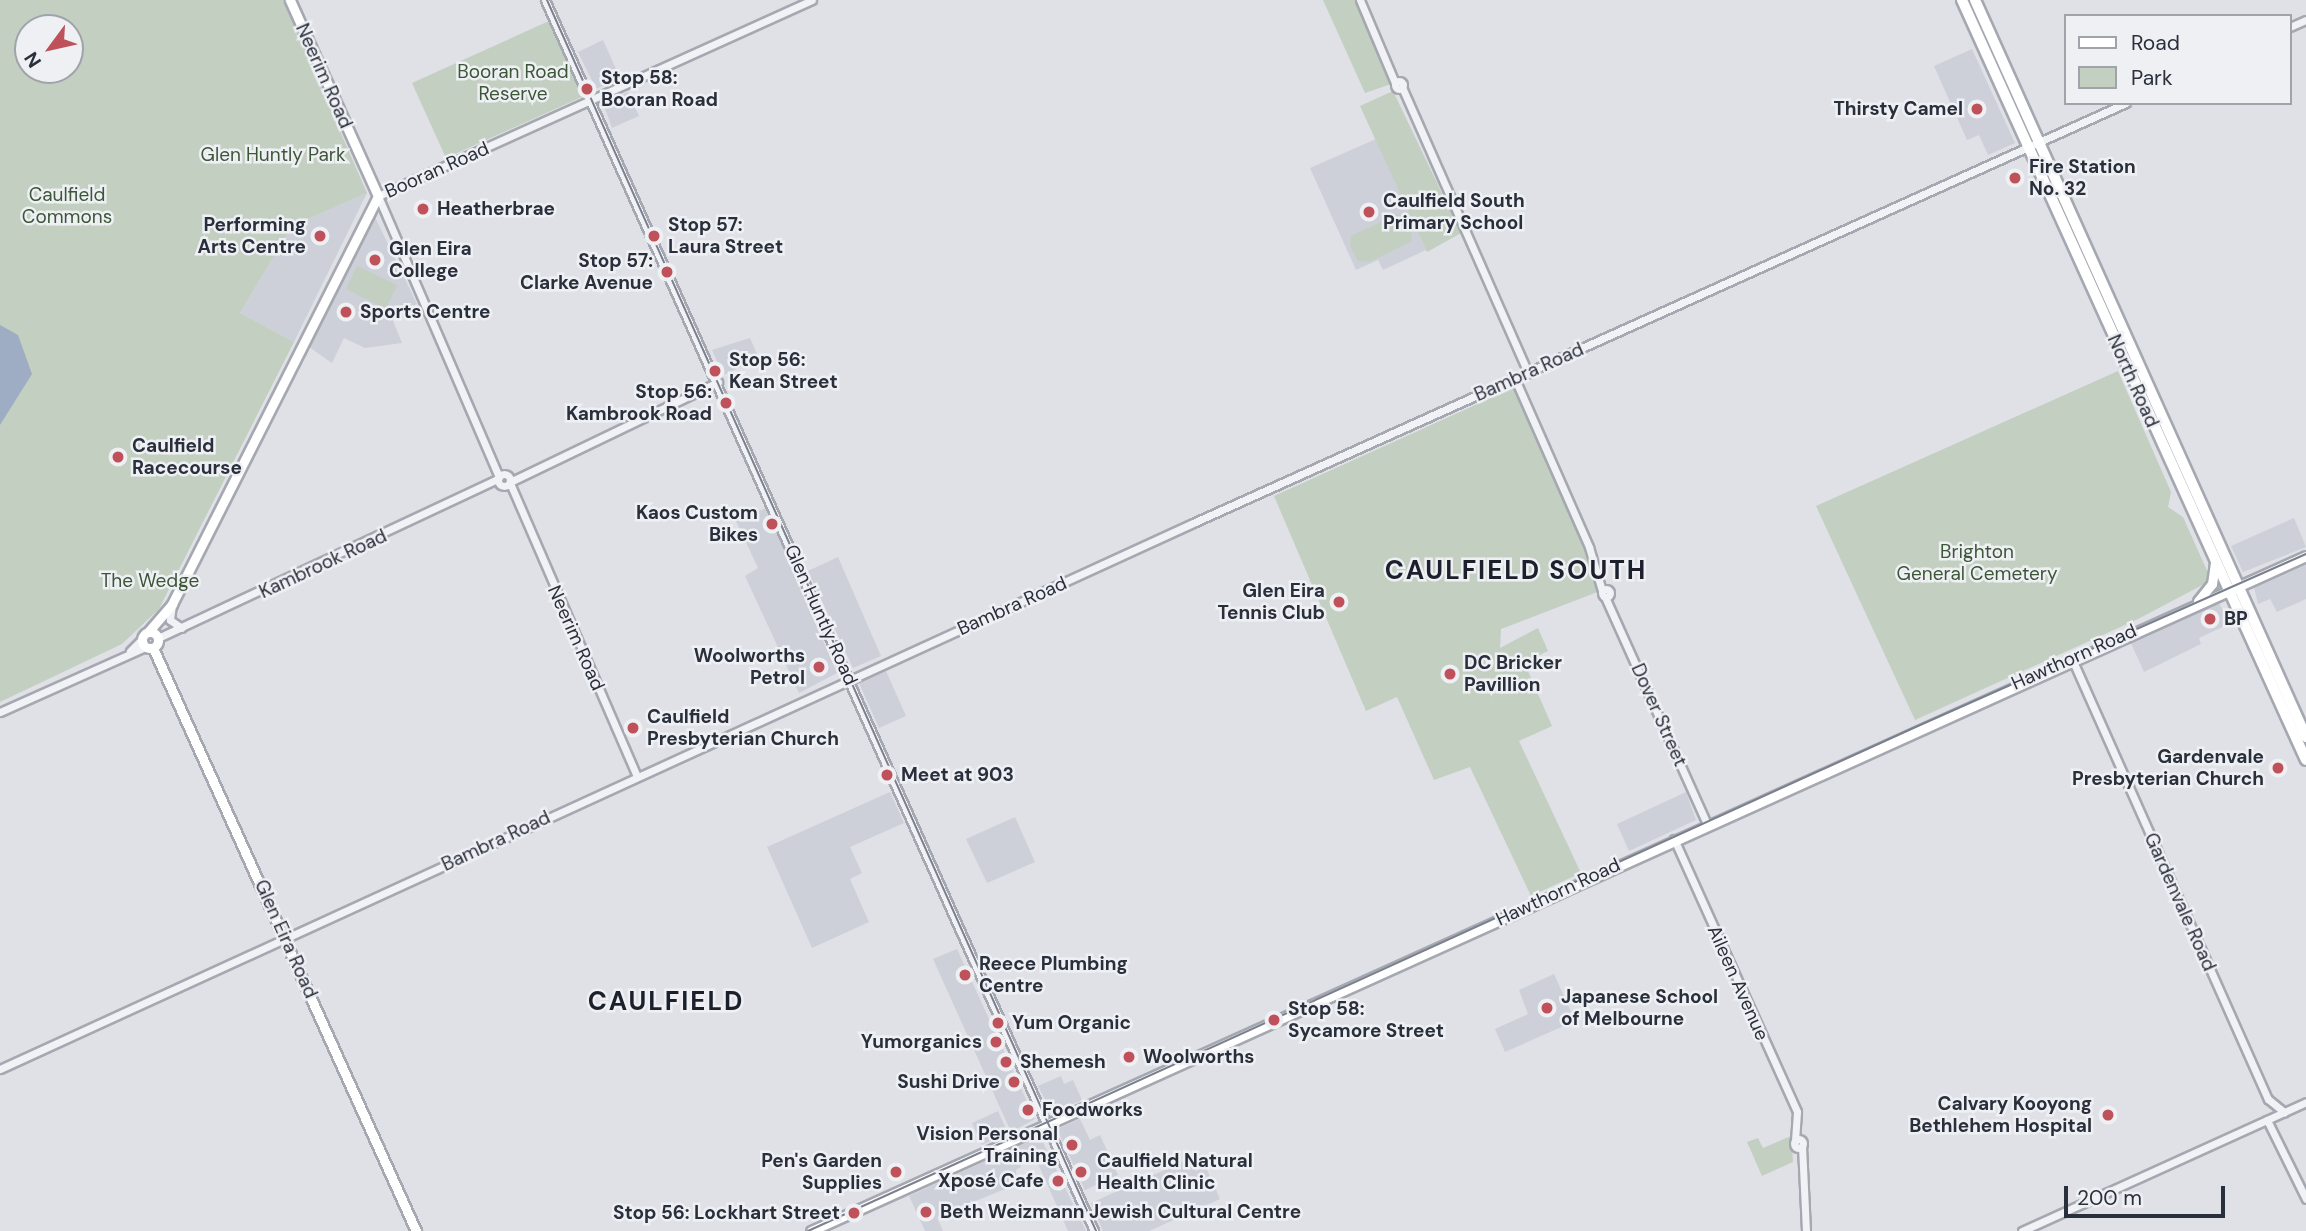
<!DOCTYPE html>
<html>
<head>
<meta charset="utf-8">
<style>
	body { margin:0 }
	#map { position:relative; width:2306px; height:1231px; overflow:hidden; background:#dfe1e6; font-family:"DM Sans",sans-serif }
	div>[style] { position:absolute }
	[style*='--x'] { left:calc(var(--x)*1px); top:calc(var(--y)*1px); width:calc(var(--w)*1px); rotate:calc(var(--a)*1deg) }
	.built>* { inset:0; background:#cdd0d8 }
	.green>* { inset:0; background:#c3cfc1 }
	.water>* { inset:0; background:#9eadc3 }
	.roads { filter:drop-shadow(2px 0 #a5a8b0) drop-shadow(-2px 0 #a5a8b0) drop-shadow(0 2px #a5a8b0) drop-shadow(0 -2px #a5a8b0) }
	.minor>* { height:7px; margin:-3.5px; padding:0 3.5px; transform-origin:3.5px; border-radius:3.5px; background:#f1f2f5 }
	.minor>.ring { margin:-3.5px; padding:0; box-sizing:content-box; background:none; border:7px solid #f1f2f5; border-radius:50% }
	.major>* { height:9px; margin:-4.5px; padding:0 4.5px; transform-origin:4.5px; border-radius:4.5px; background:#fff }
	.major>.ring { margin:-4.5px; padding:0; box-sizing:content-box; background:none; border:9px solid #fff; border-radius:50% }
	.highway>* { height:10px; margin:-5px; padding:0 5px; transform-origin:5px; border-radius:5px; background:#fff }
	.tram>* { height:2px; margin:-1px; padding:0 1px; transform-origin:1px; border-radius:1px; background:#7a808e }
	.dots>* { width:19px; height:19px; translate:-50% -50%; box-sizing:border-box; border:4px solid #eef0f4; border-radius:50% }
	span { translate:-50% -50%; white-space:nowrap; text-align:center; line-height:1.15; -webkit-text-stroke:5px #eef0f4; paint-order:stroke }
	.park-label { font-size:19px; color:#3c5638 }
	.street-label { font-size:19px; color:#2a2f3c }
	.poi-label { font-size:19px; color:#2a2f3c; font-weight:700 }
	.left { translate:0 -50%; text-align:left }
	.right { translate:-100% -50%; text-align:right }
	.district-label { font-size:26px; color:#1c202c; font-weight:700; letter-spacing:2px }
	.legend { position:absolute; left:2064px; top:14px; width:228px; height:91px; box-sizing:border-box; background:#eef0f4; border:2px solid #a0a3aa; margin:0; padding:9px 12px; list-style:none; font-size:21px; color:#2a2f3c }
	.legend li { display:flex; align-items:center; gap:14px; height:35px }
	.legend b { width:35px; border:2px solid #a0a3aa }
	.north { position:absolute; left:14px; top:14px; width:70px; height:70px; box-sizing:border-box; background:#eef0f4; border:2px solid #a0a3aa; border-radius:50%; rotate:237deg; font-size:19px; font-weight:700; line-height:28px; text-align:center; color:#2a2f3c }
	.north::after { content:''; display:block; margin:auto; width:24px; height:32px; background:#be5159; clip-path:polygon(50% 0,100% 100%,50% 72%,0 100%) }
	.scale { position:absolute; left:2064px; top:1186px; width:161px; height:32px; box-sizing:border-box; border:4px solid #2a2f3c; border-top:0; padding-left:9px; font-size:21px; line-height:24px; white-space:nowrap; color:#2a2f3c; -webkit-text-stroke:5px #eef0f4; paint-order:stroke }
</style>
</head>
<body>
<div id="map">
	<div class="built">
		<i style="clip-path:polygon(603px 40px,620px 78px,596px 89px,578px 52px)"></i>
		<i style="clip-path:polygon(1972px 49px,2015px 143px,1988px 155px,1979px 135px,1967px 140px,1934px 66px)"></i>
		<i style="clip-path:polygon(628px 92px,639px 116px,612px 128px,603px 103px)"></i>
		<i style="clip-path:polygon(1376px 139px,1426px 250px,1383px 270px,1378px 260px,1356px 270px,1310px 168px)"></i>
		<i style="clip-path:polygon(367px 193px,294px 342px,240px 313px,292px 226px)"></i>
		<i style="clip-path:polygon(374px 215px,417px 304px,391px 316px,402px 343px,365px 348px,344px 338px,332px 363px,309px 347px)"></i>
		<i style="clip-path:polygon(750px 338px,762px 365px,750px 363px,723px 375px,712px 350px)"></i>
		<i style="clip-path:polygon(766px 508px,837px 673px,799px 693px,745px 576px,758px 568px,736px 521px)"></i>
		<i style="clip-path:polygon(2294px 518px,2306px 547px,2243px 572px,2231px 546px)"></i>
		<i style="clip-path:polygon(838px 557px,881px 656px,853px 668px,808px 571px)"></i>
		<i style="clip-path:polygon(2306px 565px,2306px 599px,2277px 612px,2270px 599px,2258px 604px,2254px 588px)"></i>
		<i style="clip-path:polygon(2218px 602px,2231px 623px,2199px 638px,2201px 644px,2144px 672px,2130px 641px)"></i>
		<i style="clip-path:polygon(886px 671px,906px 716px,879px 728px,859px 683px)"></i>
		<i style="clip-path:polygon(890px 792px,904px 823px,850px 847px,862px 873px,850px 879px,869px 922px,812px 948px,767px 847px)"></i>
		<i style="clip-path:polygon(1686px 792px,1696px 820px,1629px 851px,1617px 824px)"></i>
		<i style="clip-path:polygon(1015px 817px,1035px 862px,987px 883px,966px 839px)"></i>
		<i style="clip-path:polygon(957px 949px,1035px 1119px,1011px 1132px,933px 959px)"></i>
		<i style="clip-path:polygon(1554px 974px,1575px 1021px,1505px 1052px,1495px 1029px,1528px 1014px,1519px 990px)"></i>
		<i style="clip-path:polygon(1061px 1076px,1064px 1084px,1073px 1080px,1082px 1100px,1052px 1113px,1038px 1086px)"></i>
		<i style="clip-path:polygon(998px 1111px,1008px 1133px,982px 1145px,972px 1123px)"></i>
		<i style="clip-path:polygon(1080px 1119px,1090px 1140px,1100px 1135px,1118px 1175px,1085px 1190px,1057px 1129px)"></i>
		<i style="clip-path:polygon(1040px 1136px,1086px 1231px,1068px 1231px,1031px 1148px,1017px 1154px,1021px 1167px,1016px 1170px,1017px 1184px,937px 1217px,943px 1231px,925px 1231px,909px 1196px)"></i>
		<i style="clip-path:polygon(1200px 1154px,1220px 1199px,1149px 1231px,1103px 1231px,1091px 1203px)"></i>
	</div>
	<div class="green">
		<i style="clip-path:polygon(evenodd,0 0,283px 0,367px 193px,292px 226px,240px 313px,294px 342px,159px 609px,122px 644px,0 702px,0 0,28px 28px,70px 28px,70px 70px,28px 70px,28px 28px)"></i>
		<i style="clip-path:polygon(1323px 0,1358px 0,1391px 84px,1365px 93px)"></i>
		<i style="clip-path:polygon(549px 21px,584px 96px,446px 158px,412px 83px)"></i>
		<i style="clip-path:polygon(1393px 91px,1461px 233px,1427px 252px,1360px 106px)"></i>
		<i style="clip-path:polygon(1398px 214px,1409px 220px,1412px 241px,1369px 262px,1358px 261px,1350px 246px,1351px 236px)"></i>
		<i style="clip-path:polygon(357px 266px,397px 285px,386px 309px,346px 289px)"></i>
		<i style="clip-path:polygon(2118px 371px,2171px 492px,2168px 507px,2183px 517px,2209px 575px,2208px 582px,2138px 619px,1915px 720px,1816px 506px)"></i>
		<i style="clip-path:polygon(1513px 388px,1586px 548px,1600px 591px,1501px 629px,1500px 648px,1538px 628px,1548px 651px,1524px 662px,1552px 726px,1519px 741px,1581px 873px,1531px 896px,1470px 767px,1434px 780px,1397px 697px,1366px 711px,1274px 496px)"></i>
		<i style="clip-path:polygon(1791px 1136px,1793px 1162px,1762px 1176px,1747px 1142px,1758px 1138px,1763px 1148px)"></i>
	</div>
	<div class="water">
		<i style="clip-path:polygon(0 325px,18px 335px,32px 374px,0 425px)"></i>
	</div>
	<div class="roads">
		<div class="minor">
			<i style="--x:545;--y:0;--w:1348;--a:65.96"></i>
			<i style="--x:1360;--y:0;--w:90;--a:67.1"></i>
			<i style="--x:2290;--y:27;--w:17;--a:-24"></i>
			<i class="ring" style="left:1395px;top:81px;width:1px;height:1px"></i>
			<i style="--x:1402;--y:87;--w:313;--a:66.2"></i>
			<i style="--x:1515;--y:379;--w:184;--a:66.2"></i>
			<i style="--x:1589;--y:547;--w:46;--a:73.5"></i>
			<i class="ring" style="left:498px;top:474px;width:5px;height:5px"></i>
			<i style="--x:499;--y:477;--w:306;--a:-113.3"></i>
			<i style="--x:378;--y:196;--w:476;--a:-24.3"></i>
			<i style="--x:510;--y:482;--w:231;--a:-25.7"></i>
			<i style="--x:510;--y:483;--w:319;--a:66.6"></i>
			<i class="ring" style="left:1602px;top:589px;width:1px;height:1px"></i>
			<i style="--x:1605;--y:597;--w:249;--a:65.8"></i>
			<i style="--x:172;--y:605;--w:15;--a:98"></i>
			<i style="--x:170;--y:620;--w:14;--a:34"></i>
			<i style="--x:158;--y:638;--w:375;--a:-25.1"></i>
			<i style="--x:130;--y:651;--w:17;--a:-45"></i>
			<i style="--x:2072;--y:659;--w:482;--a:66"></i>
			<i style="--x:2268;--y:1099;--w:21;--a:39"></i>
			<i style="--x:0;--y:712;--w:159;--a:-24.1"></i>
			<i style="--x:1674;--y:839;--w:299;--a:65.7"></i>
			<i style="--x:1797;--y:1112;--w:30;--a:94"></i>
			<i style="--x:0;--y:1069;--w:1312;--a:-24.59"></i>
			<i style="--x:1193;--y:523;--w:1023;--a:-24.24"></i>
			<i style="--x:2267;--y:1120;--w:88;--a:63.7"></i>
			<i class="ring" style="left:1794.5px;top:1139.5px;width:2px;height:2px"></i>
			<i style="--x:1802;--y:1146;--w:85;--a:87.3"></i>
			<i style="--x:2022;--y:1231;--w:312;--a:-24.4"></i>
		</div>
		<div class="major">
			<i style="--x:2198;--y:601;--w:22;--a:-51"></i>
			<i style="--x:2212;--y:584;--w:22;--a:-82"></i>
			<i class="ring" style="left:142px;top:632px;width:7px;height:7px"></i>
			<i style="--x:148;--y:632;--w:37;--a:-49"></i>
			<i style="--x:172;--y:604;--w:457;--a:-63.2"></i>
			<i style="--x:378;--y:196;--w:215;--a:-114.2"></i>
			<i style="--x:153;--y:648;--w:640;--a:65.72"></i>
			<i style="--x:811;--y:1231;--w:1640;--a:-24.3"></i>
		</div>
		<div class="highway">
			<i style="--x:1962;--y:0;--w:834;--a:65.65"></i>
			<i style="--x:1975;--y:0;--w:808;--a:65.81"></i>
		</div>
	</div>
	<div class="tram">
		<i style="--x:547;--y:0;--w:1348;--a:65.96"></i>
		<i style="--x:808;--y:1231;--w:1212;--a:-24.47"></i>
		<i style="--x:1911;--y:729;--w:432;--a:-23.9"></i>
	</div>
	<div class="dots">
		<i style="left:587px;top:89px;background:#be5159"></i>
		<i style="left:1977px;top:109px;background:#be5159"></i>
		<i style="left:2015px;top:178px;background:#be5159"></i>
		<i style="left:423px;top:209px;background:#be5159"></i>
		<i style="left:1369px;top:212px;background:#be5159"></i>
		<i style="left:320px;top:236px;background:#be5159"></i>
		<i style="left:654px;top:236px;background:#be5159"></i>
		<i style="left:375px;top:260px;background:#be5159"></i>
		<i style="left:667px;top:272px;background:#be5159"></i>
		<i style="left:346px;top:312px;background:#be5159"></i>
		<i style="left:715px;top:371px;background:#be5159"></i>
		<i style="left:726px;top:403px;background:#be5159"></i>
		<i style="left:118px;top:457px;background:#be5159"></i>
		<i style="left:772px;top:524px;background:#be5159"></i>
		<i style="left:1339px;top:602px;background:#be5159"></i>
		<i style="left:2210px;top:619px;background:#be5159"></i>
		<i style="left:819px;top:667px;background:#be5159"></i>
		<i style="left:1450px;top:674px;background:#be5159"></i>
		<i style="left:633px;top:728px;background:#be5159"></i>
		<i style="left:2278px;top:768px;background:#be5159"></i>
		<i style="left:887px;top:775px;background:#be5159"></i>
		<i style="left:965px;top:975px;background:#be5159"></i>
		<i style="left:1547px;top:1008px;background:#be5159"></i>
		<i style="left:1274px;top:1020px;background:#be5159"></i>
		<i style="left:998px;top:1023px;background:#be5159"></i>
		<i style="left:996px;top:1042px;background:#be5159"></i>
		<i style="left:1129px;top:1057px;background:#be5159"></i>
		<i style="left:1006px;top:1062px;background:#be5159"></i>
		<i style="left:1014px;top:1082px;background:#be5159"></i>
		<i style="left:1028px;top:1110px;background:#be5159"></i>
		<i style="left:2108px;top:1115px;background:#be5159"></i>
		<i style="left:1072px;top:1145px;background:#be5159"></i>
		<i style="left:896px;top:1172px;background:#be5159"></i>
		<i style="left:1081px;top:1172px;background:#be5159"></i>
		<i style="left:1058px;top:1181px;background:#be5159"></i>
		<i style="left:926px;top:1212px;background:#be5159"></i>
		<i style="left:854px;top:1213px;background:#be5159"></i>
	</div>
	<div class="park-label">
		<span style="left:513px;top:83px">Booran Road<br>Reserve</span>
		<span style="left:273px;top:155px">Glen Huntly Park</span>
		<span style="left:67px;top:206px">Caulfield<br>Commons</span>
		<span style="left:1977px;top:563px">Brighton<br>General Cemetery</span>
		<span style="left:150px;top:581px">The Wedge</span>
	</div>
	<div class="street-label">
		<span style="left:324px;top:76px;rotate:66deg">Neerim Road</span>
		<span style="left:437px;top:170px;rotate:-24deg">Booran Road</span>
		<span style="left:1529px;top:372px;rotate:-24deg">Bambra Road</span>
		<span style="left:2133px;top:381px;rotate:66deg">North Road</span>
		<span style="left:323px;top:564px;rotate:-25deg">Kambrook Road</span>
		<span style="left:1012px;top:606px;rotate:-24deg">Bambra Road</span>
		<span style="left:821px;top:615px;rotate:66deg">Glen Huntly Road</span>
		<span style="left:576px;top:638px;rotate:66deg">Neerim Road</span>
		<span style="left:2074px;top:657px;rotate:-24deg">Hawthorn Road</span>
		<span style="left:1659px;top:715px;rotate:66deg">Dover Street</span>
		<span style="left:496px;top:841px;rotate:-25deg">Bambra Road</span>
		<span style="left:1558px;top:892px;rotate:-25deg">Hawthorn Road</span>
		<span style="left:2180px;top:902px;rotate:66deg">Gardenvale Road</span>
		<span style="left:286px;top:939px;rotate:66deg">Glen Eira Road</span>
		<span style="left:1738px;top:983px;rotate:66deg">Aileen Avenue</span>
	</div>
	<div class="poi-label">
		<span class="left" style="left:601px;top:89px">Stop 58:<br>Booran Road</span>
		<span class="right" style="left:1963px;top:109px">Thirsty Camel</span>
		<span class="left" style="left:2029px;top:178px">Fire Station<br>No. 32</span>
		<span class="left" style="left:1383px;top:212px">Caulfield South<br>Primary School</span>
		<span class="left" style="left:437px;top:209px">Heatherbrae</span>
		<span class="right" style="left:306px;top:236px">Performing<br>Arts Centre</span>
		<span class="left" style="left:668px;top:236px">Stop 57:<br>Laura Street</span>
		<span class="left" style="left:389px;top:260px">Glen Eira<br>College</span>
		<span class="right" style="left:653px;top:272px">Stop 57:<br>Clarke Avenue</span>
		<span class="left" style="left:360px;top:312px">Sports Centre</span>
		<span class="left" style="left:729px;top:371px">Stop 56:<br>Kean Street</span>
		<span class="right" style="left:712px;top:403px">Stop 56:<br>Kambrook Road</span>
		<span class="left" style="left:132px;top:457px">Caulfield<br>Racecourse</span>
		<span class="right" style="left:758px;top:524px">Kaos Custom<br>Bikes</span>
		<span class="right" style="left:1325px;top:602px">Glen Eira<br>Tennis Club</span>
		<span class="left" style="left:2224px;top:619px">BP</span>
		<span class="right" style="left:805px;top:667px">Woolworths<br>Petrol</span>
		<span class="left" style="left:1464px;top:674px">DC Bricker<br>Pavillion</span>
		<span class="left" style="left:647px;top:728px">Caulfield<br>Presbyterian Church</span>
		<span class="right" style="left:2264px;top:768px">Gardenvale<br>Presbyterian Church</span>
		<span class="left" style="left:901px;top:775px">Meet at 903</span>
		<span class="left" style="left:979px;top:975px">Reece Plumbing<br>Centre</span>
		<span class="left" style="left:1561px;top:1008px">Japanese School<br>of Melbourne</span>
		<span class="left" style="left:1288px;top:1020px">Stop 58:<br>Sycamore Street</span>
		<span class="left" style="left:1012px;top:1023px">Yum Organic</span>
		<span class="right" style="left:982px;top:1042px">Yumorganics</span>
		<span class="left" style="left:1143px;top:1057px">Woolworths</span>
		<span class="left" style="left:1020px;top:1062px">Shemesh</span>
		<span class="right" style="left:1000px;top:1082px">Sushi Drive</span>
		<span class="right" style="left:2092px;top:1115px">Calvary Kooyong<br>Bethlehem Hospital</span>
		<span class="left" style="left:1042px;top:1110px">Foodworks</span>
		<span class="right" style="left:1058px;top:1145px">Vision Personal<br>Training</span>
		<span class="right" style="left:882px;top:1172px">Pen's Garden<br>Supplies</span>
		<span class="left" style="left:1097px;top:1172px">Caulfield Natural<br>Health Clinic</span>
		<span class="right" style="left:1044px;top:1181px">Xposé Cafe</span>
		<span class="left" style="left:940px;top:1212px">Beth Weizmann Jewish Cultural Centre</span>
		<span class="right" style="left:840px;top:1213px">Stop 56: Lockhart Street</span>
	</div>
	<div class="district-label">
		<span style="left:1516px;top:571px">CAULFIELD SOUTH</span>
		<span style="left:666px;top:1002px">CAULFIELD</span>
	</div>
	<ul class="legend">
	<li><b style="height:9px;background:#fff"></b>Road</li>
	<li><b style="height:19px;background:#c3cfc1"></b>Park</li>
	</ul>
	<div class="north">N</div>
	<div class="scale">200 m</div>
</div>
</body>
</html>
